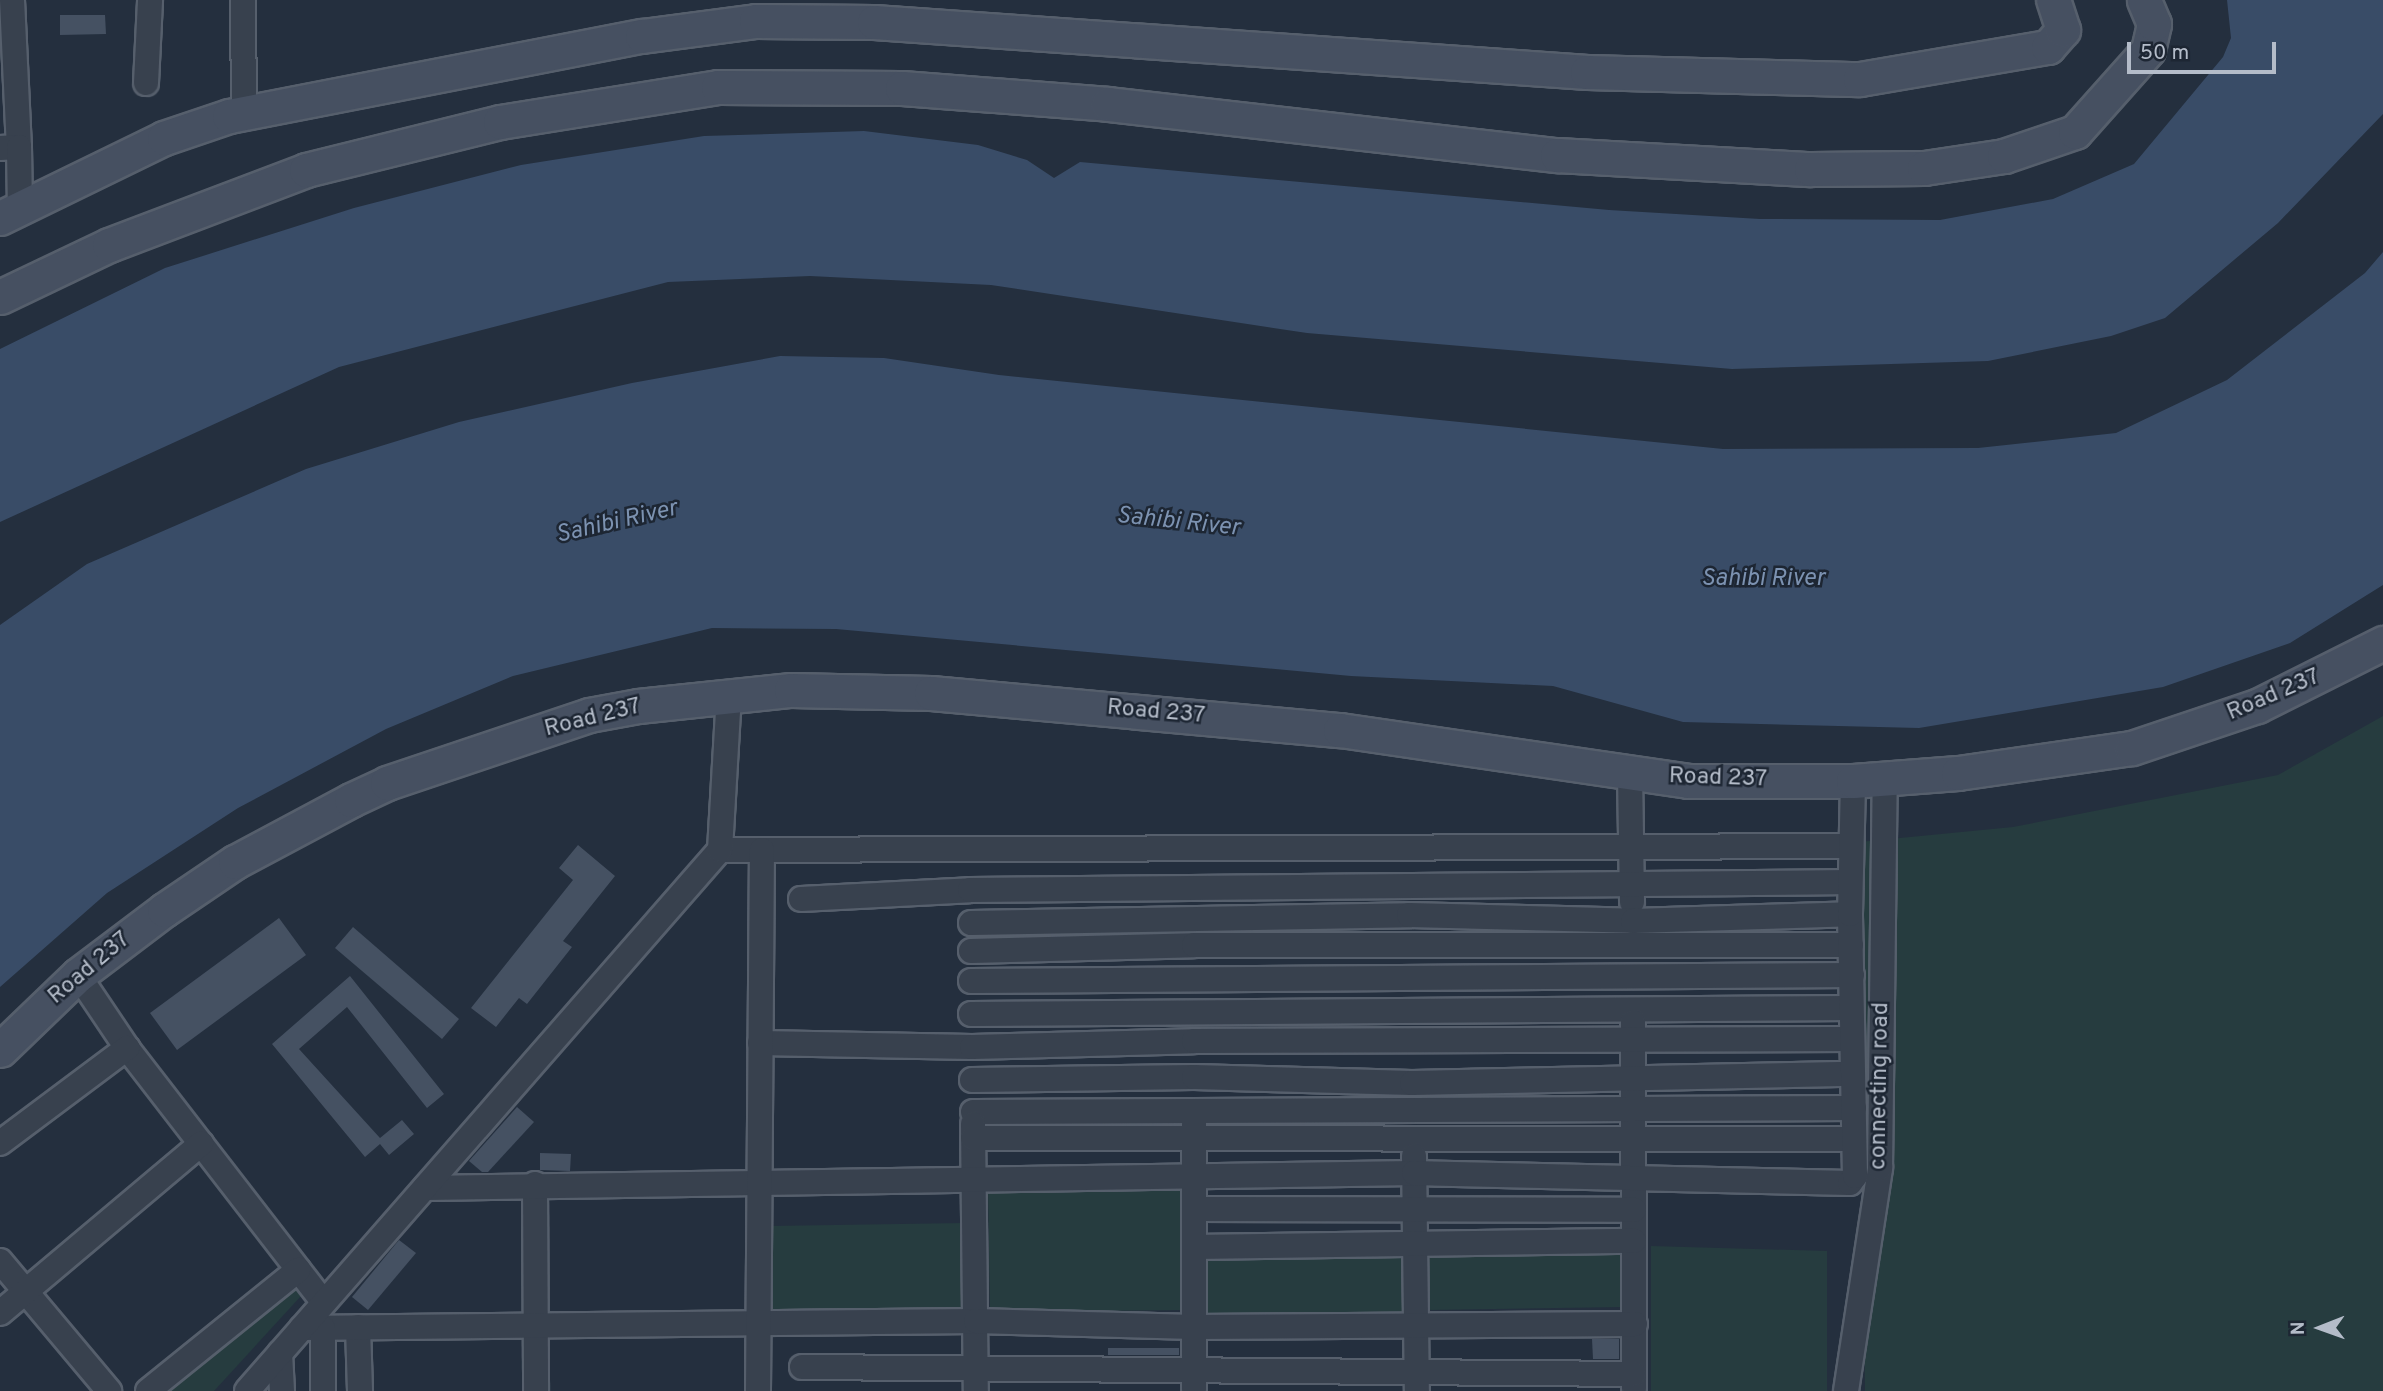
<!DOCTYPE html>
<html>
<head>
<meta charset="utf-8">
<style>
	body { margin:0 }
	#map { position:relative; width:2383px; height:1391px; overflow:hidden; background:#242f3e; font-family:Overpass,sans-serif }
	div>[style] { position:absolute }
	[style*='--x'] { left:calc(var(--x)*1px); top:calc(var(--y)*1px); width:calc(var(--w)*1px); rotate:calc(var(--a)*1deg) }
	.green>* { inset:0; background:#263c3f }
	.water>* { inset:0; background:#394c67 }
	.building>* { inset:0; background:#455162 }
	.roads { filter:drop-shadow(2px 0 #565f6c) drop-shadow(-2px 0 #565f6c) drop-shadow(0 2px #565f6c) drop-shadow(0 -2px #565f6c) }
	.street>* { height:24px; margin:-12px; padding:0 12px; transform-origin:12px; border-radius:12px; background:#38414e }
	.secondary>* { height:33px; margin:-16.5px; padding:0 16.5px; transform-origin:16.5px; border-radius:16.5px; background:#465061 }
	span { translate:-50% -50%; white-space:nowrap; text-align:center; line-height:1.15; -webkit-text-stroke:5px #1d2633; paint-order:stroke }
	.street-label { font-size:23px; color:#b4bcc9 }
	.water-label { font-size:24px; color:#7c92b1; font-style:italic }
	.north { position:absolute; left:2285px; top:1293px; width:70px; height:70px; -webkit-text-stroke:5px #1d2633; paint-order:stroke; rotate:269deg; font-size:19px; font-weight:700; line-height:28px; text-align:center; color:#b4bcc9 }
	.north::after { content:''; display:block; margin:auto; width:24px; height:32px; background:#b4bcc9; clip-path:polygon(50% 0,100% 100%,50% 72%,0 100%) }
	.scale { position:absolute; left:2127px; top:42px; width:149px; height:32px; box-sizing:border-box; border:4px solid #b4bcc9; border-top:0; padding-left:9px; font-size:21px; line-height:24px; white-space:nowrap; color:#b4bcc9; -webkit-text-stroke:5px #1d2633; paint-order:stroke }
</style>
</head>
<body>
<div id="map">
	<div class="green">
		<i style="clip-path:polygon(2383px 716px,2383px 1391px,1865px 1391px,1859px 842px,2013px 827px,2278px 775px)"></i>
		<i style="clip-path:polygon(1183px 1185px,1185px 1310px,990px 1312px,988px 1187px)"></i>
		<i style="clip-path:polygon(965px 1223px,966px 1309px,770px 1311px,769px 1226px)"></i>
		<i style="clip-path:polygon(1623px 1246px,1624px 1307px,1428px 1310px,1427px 1249px)"></i>
		<i style="clip-path:polygon(1651px 1246px,1827px 1251px,1827px 1391px,1651px 1391px)"></i>
		<i style="clip-path:polygon(1409px 1253px,1411px 1314px,1208px 1317px,1207px 1256px)"></i>
		<i style="clip-path:polygon(291px 1285px,301px 1296px,214px 1391px,164px 1391px)"></i>
	</div>
	<div class="water">
		<i style="clip-path:polygon(2227px 0,2383px 0,2383px 114px,2278px 223px,2165px 318px,2111px 336px,1988px 361px,1732px 369px,1307px 333px,991px 285px,810px 276px,668px 282px,339px 367px,0 522px,0 349px,165px 268px,354px 208px,521px 165px,704px 136px,864px 131px,978px 145px,1027px 160px,1054px 178px,1080px 162px,1609px 210px,1760px 219px,1940px 220px,2053px 199px,2134px 164px,2223px 57px,2231px 38px)"></i>
		<i style="clip-path:polygon(2383px 252px,2383px 585px,2290px 643px,2163px 687px,1919px 728px,1683px 722px,1553px 686px,1351px 676px,836px 629px,712px 628px,513px 676px,386px 729px,238px 808px,107px 893px,0 987px,0 625px,87px 564px,306px 469px,459px 422px,632px 383px,780px 356px,884px 358px,999px 375px,1723px 449px,1978px 448px,2116px 433px,2227px 380px,2365px 273px)"></i>
	</div>
	<div class="building">
		<i style="clip-path:polygon(60px 15px,105px 15px,106px 34px,60px 35px)"></i>
		<i style="clip-path:polygon(578px 845px,615px 876px,563px 941px,572px 947px,527px 1004px,519px 998px,496px 1027px,471px 1008px,573px 880px,559px 868px)"></i>
		<i style="clip-path:polygon(279px 918px,306px 955px,177px 1050px,150px 1013px)"></i>
		<i style="clip-path:polygon(353px 927px,459px 1019px,442px 1039px,335px 948px)"></i>
		<i style="clip-path:polygon(350px 976px,444px 1094px,427px 1108px,347px 1007px,299px 1049px,380px 1138px,402px 1120px,414px 1134px,389px 1155px,380px 1144px,365px 1157px,272px 1044px)"></i>
		<i style="clip-path:polygon(517px 1107px,534px 1122px,488px 1172px,482px 1172px,469px 1161px)"></i>
		<i style="clip-path:polygon(540px 1153px,571px 1154px,570px 1171px,540px 1170px)"></i>
		<i style="clip-path:polygon(399px 1240px,416px 1253px,368px 1310px,352px 1297px)"></i>
		<i style="clip-path:polygon(1592px 1339px,1619px 1339px,1619px 1359px,1593px 1359px)"></i>
		<i style="clip-path:polygon(1108px 1348px,1179px 1348px,1179px 1355px,1108px 1355px)"></i>
	</div>
	<div class="roads">
		<div class="street">
			<i style="--x:12;--y:0;--w:147;--a:87.3"></i>
			<i style="--x:243;--y:0;--w:113;--a:89.5"></i>
			<i style="--x:146;--y:83;--w:83;--a:-87.2"></i>
			<i style="--x:0;--y:148;--w:19;--a:-3"></i>
			<i style="--x:19;--y:147;--w:61;--a:89.1"></i>
			<i style="--x:1630;--y:773;--w:129;--a:89.1"></i>
			<i style="--x:720;--y:850;--w:1130;--a:-0.2"></i>
			<i style="--x:801;--y:899;--w:169;--a:-3"></i>
			<i style="--x:970;--y:890;--w:880;--a:-0.52"></i>
			<i style="--x:971;--y:923;--w:438;--a:-1"></i>
			<i style="--x:1409;--y:915;--w:224;--a:1.5"></i>
			<i style="--x:1633;--y:921;--w:217;--a:-1.8"></i>
			<i style="--x:971;--y:951;--w:223;--a:-1.5"></i>
			<i style="--x:1194;--y:945;--w:657;--a:0"></i>
			<i style="--x:78;--y:975;--w:88;--a:56.1"></i>
			<i style="--x:127;--y:1048;--w:321;--a:52.3"></i>
			<i style="--x:971;--y:981;--w:881;--a:-0.39"></i>
			<i style="--x:971;--y:1014;--w:880;--a:-0.39"></i>
			<i style="--x:1633;--y:1022;--w:366;--a:89.8"></i>
			<i style="--x:760;--y:1043;--w:212;--a:1.1"></i>
			<i style="--x:972;--y:1047;--w:222;--a:-1.5"></i>
			<i style="--x:1194;--y:1041;--w:657;--a:-0.17"></i>
			<i style="--x:972;--y:1080;--w:222;--a:-0.8"></i>
			<i style="--x:1194;--y:1077;--w:218;--a:1.6"></i>
			<i style="--x:1412;--y:1083;--w:440;--a:-1.2"></i>
			<i style="--x:973;--y:1112;--w:881;--a:-0.26"></i>
			<i style="--x:973;--y:1124;--w:267;--a:89.4"></i>
			<i style="--x:973;--y:1138;--w:881;--a:0.07"></i>
			<i style="--x:0;--y:1143;--w:159;--a:-36.8"></i>
			<i style="--x:1414;--y:1156;--w:235;--a:89.3"></i>
			<i style="--x:535;--y:1184;--w:207;--a:89.7"></i>
			<i style="--x:425;--y:1188;--w:989;--a:-0.87"></i>
			<i style="--x:1414;--y:1173;--w:436;--a:1.3"></i>
			<i style="--x:1850;--y:1183;--w:9;--a:-54"></i>
			<i style="--x:1855;--y:1176;--w:262;--a:-91.1"></i>
			<i style="--x:1850;--y:914;--w:133;--a:-88.7"></i>
			<i style="--x:1194;--y:1209;--w:440;--a:0.1"></i>
			<i style="--x:1194;--y:1247;--w:440;--a:-0.8"></i>
			<i style="--x:0;--y:1261;--w:170;--a:50"></i>
			<i style="--x:0;--y:1313;--w:263;--a:-40.1"></i>
			<i style="--x:358;--y:1327;--w:64;--a:88.2"></i>
			<i style="--x:302;--y:1328;--w:674;--a:-0.6"></i>
			<i style="--x:976;--y:1321;--w:218;--a:1.6"></i>
			<i style="--x:1194;--y:1327;--w:441;--a:-0.4"></i>
			<i style="--x:323;--y:1328;--w:63;--a:90"></i>
			<i style="--x:280;--y:1353;--w:38;--a:87"></i>
			<i style="--x:802;--y:1367;--w:832;--a:0.48"></i>
			<i style="--x:1194;--y:1389;--w:265;--a:-90"></i>
			<i style="--x:148;--y:1391;--w:193;--a:-38.9"></i>
			<i style="--x:247;--y:1391;--w:719;--a:-48.84"></i>
			<i style="--x:720;--y:850;--w:155;--a:-86.7"></i>
			<i style="--x:758;--y:1391;--w:541;--a:-89.58"></i>
			<i style="--x:1846;--y:1391;--w:226;--a:-81.3"></i>
			<i style="--x:1880;--y:1168;--w:389;--a:-89.3"></i>
		</div>
		<div class="secondary">
			<i style="--x:0;--y:218;--w:182;--a:-26"></i>
			<i style="--x:164;--y:138;--w:69;--a:-18.7"></i>
			<i style="--x:229;--y:116;--w:421;--a:-11"></i>
			<i style="--x:642;--y:36;--w:115;--a:-7.5"></i>
			<i style="--x:756;--y:21;--w:118;--a:0.5"></i>
			<i style="--x:874;--y:22;--w:715;--a:4.01"></i>
			<i style="--x:1587;--y:72;--w:273;--a:1.5"></i>
			<i style="--x:1860;--y:79;--w:191;--a:-9.7"></i>
			<i style="--x:2048;--y:47;--w:23;--a:-49"></i>
			<i style="--x:2063;--y:30;--w:32;--a:-108"></i>
			<i style="--x:0;--y:297;--w:121;--a:-25.5"></i>
			<i style="--x:109;--y:245;--w:211;--a:-20.8"></i>
			<i style="--x:306;--y:170;--w:200;--a:-13.9"></i>
			<i style="--x:500;--y:122;--w:221;--a:-9.1"></i>
			<i style="--x:718;--y:87;--w:184;--a:0.3"></i>
			<i style="--x:902;--y:88;--w:207;--a:4.4"></i>
			<i style="--x:1108;--y:104;--w:452;--a:6.5"></i>
			<i style="--x:1557;--y:155;--w:254;--a:3.2"></i>
			<i style="--x:1811;--y:169;--w:113;--a:-0.5"></i>
			<i style="--x:1924;--y:168;--w:81;--a:-8.5"></i>
			<i style="--x:2004;--y:156;--w:75;--a:-18.7"></i>
			<i style="--x:2075;--y:132;--w:110;--a:-48.3"></i>
			<i style="--x:2148;--y:50;--w:27;--a:-77"></i>
			<i style="--x:2154;--y:24;--w:26;--a:-113"></i>
			<i style="--x:0;--y:1050;--w:108;--a:-43.9"></i>
			<i style="--x:78;--y:975;--w:108;--a:-37.1"></i>
			<i style="--x:164;--y:910;--w:86;--a:-34.1"></i>
			<i style="--x:235;--y:862;--w:132;--a:-28.1"></i>
			<i style="--x:351;--y:800;--w:40;--a:-25"></i>
			<i style="--x:387;--y:783;--w:213;--a:-18.6"></i>
			<i style="--x:589;--y:715;--w:50;--a:-10.4"></i>
			<i style="--x:638;--y:706;--w:154;--a:-6"></i>
			<i style="--x:791;--y:690;--w:140;--a:1.2"></i>
			<i style="--x:931;--y:693;--w:411;--a:5.2"></i>
			<i style="--x:1340;--y:730;--w:352;--a:8.3"></i>
			<i style="--x:1688;--y:781;--w:165;--a:0"></i>
			<i style="--x:1853;--y:781;--w:105;--a:-4.4"></i>
			<i style="--x:1958;--y:773;--w:176;--a:-8.2"></i>
			<i style="--x:2132;--y:748;--w:132;--a:-18.6"></i>
			<i style="--x:2257;--y:706;--w:141;--a:-26.6"></i>
		</div>
	</div>
	<div class="street-label">
		<span style="left:2274px;top:696px;rotate:-23deg">Road 237</span>
		<span style="left:1156px;top:713px;rotate:5deg">Road 237</span>
		<span style="left:593px;top:719px;rotate:-14deg">Road 237</span>
		<span style="left:1718px;top:779px;rotate:2deg">Road 237</span>
		<span style="left:90px;top:969px;rotate:-40deg">Road 237</span>
		<span style="left:1881px;top:1086px;rotate:-89deg">connecting road</span>
	</div>
	<div class="water-label">
		<span style="left:617px;top:523px;rotate:-13deg">Sahibi River</span>
		<span style="left:1178px;top:523px;rotate:6deg">Sahibi River</span>
		<span style="left:1763px;top:580px">Sahibi River</span>
	</div>
	<div class="north">N</div>
	<div class="scale">50 m</div>
</div>
</body>
</html>
